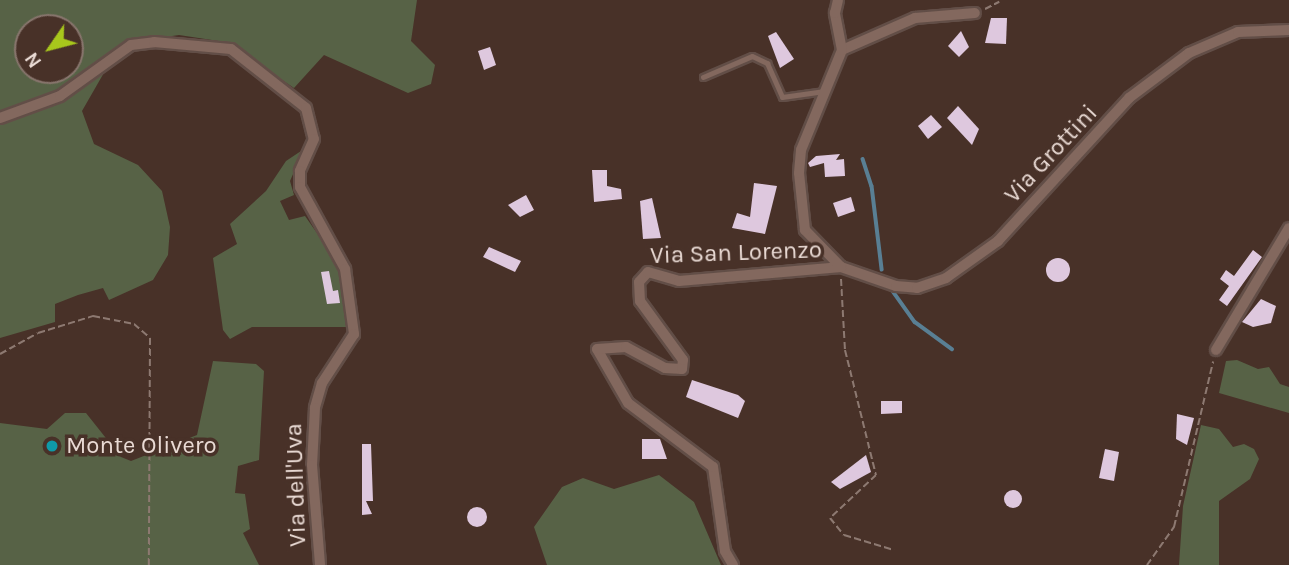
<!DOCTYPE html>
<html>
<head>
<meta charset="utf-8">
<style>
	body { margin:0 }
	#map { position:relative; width:1289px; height:565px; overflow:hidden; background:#483128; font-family:Karla,sans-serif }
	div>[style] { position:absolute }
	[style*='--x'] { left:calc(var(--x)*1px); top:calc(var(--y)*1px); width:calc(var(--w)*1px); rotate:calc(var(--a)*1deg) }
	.green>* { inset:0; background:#576246 }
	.stream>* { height:3.5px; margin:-1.75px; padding:0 1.75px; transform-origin:1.75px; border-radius:1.75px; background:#597f94 }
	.building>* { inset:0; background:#dec8de }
	.round { border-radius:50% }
	.path>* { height:2px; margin-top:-1px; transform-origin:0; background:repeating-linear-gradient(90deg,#8d7971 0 7px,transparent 0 10.5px) }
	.roads { filter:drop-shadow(2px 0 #624e47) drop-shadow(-2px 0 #624e47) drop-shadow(0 2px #624e47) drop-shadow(0 -2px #624e47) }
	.service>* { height:5px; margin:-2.5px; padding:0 2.5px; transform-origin:2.5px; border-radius:2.5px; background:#83685e }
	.minor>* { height:10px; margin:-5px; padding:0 5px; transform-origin:5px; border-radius:5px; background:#83685e }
	.dots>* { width:19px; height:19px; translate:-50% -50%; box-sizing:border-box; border:4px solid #483128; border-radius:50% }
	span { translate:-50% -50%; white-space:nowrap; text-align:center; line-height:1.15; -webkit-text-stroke:7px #483128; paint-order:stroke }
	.street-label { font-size:24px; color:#e9dad4 }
	.poi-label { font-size:24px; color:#e9dad4 }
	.left { translate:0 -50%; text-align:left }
	.north { position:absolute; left:14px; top:14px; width:70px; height:70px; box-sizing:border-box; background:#483128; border:2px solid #88756d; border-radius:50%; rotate:235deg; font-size:19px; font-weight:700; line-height:28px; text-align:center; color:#e9dad4 }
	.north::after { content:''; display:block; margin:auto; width:24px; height:32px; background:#a8c71c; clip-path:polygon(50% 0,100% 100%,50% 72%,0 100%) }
</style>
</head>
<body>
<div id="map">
	<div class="green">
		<i style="clip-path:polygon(evenodd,0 0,417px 0,411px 41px,435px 65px,431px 84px,408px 93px,324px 55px,294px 88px,225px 42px,179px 35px,138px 41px,105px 71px,82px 111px,94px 144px,138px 165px,162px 191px,170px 227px,168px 255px,153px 280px,109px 300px,103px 288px,78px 295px,55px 304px,55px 322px,0 338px,0 0,28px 28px,70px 28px,70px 70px,28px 70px,28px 28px)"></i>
		<i style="clip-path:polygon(304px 149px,290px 181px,294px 195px,280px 201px,289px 220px,305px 216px,336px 260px,351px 327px,252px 327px,230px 339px,223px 330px,213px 258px,237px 244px,230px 224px,266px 191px,286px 161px)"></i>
		<i style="clip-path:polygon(1237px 360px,1258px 369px,1269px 367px,1280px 384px,1289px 387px,1289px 413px,1219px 393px,1226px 361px)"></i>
		<i style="clip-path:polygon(213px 361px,256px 364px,264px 371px,259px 460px,238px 466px,235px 493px,245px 494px,250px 529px,243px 533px,259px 565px,0 565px,0 423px,47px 429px,65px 413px,86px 413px,121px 457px,131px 461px,197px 435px)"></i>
		<i style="clip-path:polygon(1201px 425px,1219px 429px,1233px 447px,1244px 444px,1254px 449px,1259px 459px,1250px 479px,1219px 501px,1219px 565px,1179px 565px,1183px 506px)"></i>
		<i style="clip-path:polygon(659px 475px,694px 502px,721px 565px,547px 565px,534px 527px,562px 487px,583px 478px,614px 489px)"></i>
	</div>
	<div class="stream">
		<i style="--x:863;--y:159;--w:28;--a:72"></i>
		<i style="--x:872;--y:186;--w:84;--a:83.1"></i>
		<i style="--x:890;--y:287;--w:43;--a:54.5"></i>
		<i style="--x:915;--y:322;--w:46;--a:36.1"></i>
	</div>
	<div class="building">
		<i style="clip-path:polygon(991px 18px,1007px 18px,1006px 44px,985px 43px)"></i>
		<i style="clip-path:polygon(961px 31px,969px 47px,959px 57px,948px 46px)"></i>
		<i style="clip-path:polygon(776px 32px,794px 59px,780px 68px,768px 36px)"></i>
		<i style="clip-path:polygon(490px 47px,496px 65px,484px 70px,478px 51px)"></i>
		<i style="clip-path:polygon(958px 106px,979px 129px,972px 145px,947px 118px)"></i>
		<i style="clip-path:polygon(931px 115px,942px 127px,928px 139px,918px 126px)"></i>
		<i style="clip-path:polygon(840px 154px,836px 160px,844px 159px,845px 176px,825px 177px,824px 163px,810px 167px,808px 163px,816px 156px)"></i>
		<i style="clip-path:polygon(592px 170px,607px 170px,607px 186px,621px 189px,622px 199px,594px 202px)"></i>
		<i style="clip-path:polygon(754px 183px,777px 186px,765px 234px,732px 228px,737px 213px,750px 217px)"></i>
		<i style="clip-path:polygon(526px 195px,534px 210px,520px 217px,508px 205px)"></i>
		<i style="clip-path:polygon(851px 197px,855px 211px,838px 217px,833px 203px)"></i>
		<i style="clip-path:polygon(652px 198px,661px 238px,643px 239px,640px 201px)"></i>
		<i style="clip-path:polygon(489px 247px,521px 261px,515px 272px,483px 257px)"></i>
		<i style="clip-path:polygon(1253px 250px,1262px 257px,1227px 306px,1219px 300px,1229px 286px,1220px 279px,1226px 270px,1234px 276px)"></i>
		<i class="round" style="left:1046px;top:258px;width:24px;height:24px"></i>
		<i style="clip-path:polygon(329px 271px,333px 291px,338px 290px,340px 303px,327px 304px,321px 272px)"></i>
		<i style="clip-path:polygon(1261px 299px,1276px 306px,1271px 323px,1253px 327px,1242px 322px)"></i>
		<i style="clip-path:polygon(692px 380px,738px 395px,745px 401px,738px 418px,686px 397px)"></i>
		<i style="clip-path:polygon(881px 401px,902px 401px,902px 413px,881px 414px)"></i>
		<i style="clip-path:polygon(1177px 414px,1194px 418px,1187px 445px,1176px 439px)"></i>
		<i style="clip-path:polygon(642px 439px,660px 439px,667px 459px,642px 459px)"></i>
		<i style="clip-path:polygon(362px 444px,371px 444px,373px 501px,366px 501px,372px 514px,362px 515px)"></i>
		<i style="clip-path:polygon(1105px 449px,1119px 452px,1114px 481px,1099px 478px)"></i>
		<i style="clip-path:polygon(866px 455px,871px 472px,840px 489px,831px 482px)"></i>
		<i class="round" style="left:1004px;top:490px;width:18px;height:18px"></i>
		<i class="round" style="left:467px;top:507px;width:20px;height:20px"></i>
	</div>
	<div class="path">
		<i style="--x:985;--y:9;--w:16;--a:-27"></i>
		<i style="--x:841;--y:279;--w:71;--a:86.8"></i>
		<i style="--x:845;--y:350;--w:129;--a:76.1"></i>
		<i style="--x:876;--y:475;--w:63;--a:136.9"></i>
		<i style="--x:830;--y:518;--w:22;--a:51"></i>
		<i style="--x:844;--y:535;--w:52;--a:16.7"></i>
		<i style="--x:0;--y:354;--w:43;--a:-28.9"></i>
		<i style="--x:38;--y:333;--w:58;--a:-17.2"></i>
		<i style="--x:93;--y:316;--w:42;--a:11"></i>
		<i style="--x:134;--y:324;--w:21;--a:41"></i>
		<i style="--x:150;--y:338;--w:227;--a:90.3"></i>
		<i style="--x:1147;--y:565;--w:47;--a:-54.6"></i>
		<i style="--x:1174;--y:527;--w:170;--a:-76.7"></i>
	</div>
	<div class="roads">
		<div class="service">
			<i style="--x:703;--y:77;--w:53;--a:-23.2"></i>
			<i style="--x:752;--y:56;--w:17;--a:25"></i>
			<i style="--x:767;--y:63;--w:37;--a:66"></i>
			<i style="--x:782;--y:97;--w:43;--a:-7.9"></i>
		</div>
		<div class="minor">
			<i style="--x:842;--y:50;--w:80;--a:-23.7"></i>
			<i style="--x:915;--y:18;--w:60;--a:-4.8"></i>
			<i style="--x:0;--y:118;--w:64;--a:-20.1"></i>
			<i style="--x:60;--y:96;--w:87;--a:-35.7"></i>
			<i style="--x:131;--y:45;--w:23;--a:-7"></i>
			<i style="--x:154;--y:42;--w:77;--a:5.2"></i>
			<i style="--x:231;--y:49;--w:95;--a:38.2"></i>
			<i style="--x:306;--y:108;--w:32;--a:76"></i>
			<i style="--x:314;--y:139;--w:35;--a:114"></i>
			<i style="--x:300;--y:171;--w:16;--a:90"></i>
			<i style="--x:300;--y:187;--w:94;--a:61.2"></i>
			<i style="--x:345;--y:269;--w:66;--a:82.1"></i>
			<i style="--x:354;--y:334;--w:59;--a:123.1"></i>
			<i style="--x:322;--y:383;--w:26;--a:106"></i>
			<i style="--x:315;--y:408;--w:57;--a:93"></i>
			<i style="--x:312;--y:465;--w:100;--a:85.4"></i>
			<i style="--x:841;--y:267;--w:58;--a:19.1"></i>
			<i style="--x:896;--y:286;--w:21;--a:5"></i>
			<i style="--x:917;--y:288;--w:31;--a:-19"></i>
			<i style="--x:946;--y:278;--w:64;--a:-35.4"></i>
			<i style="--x:998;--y:241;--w:194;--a:-47.5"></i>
			<i style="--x:1129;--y:98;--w:75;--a:-36.9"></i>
			<i style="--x:1189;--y:53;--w:53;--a:-23.2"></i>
			<i style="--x:1238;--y:32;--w:51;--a:-2.2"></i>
			<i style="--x:1216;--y:350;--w:142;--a:-59.1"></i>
			<i style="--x:733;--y:565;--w:16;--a:-120"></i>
			<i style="--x:725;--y:551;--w:85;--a:-98.1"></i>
			<i style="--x:713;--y:467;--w:106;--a:-143"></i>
			<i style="--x:628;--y:403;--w:62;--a:-119.9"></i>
			<i style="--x:597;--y:349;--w:29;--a:-4"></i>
			<i style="--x:626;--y:347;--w:44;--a:28.3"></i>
			<i style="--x:665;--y:368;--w:17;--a:3"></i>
			<i style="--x:682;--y:369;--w:9;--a:-84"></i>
			<i style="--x:683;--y:360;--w:73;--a:-126.1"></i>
			<i style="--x:640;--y:301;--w:19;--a:-93"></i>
			<i style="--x:639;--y:282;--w:13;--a:-48"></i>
			<i style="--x:648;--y:272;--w:32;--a:16"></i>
			<i style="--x:679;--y:281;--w:163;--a:-4.9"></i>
			<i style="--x:841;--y:267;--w:52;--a:-134.2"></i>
			<i style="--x:805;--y:230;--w:57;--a:-96"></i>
			<i style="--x:799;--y:173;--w:23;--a:-85"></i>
			<i style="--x:801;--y:150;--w:108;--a:-67.7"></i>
			<i style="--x:842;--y:50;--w:38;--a:-101"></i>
			<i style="--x:835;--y:13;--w:13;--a:-77"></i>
		</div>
	</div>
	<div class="dots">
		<i style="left:52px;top:446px;background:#0f9aa8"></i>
	</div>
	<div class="street-label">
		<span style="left:1051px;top:154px;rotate:-47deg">Via Grottini</span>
		<span style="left:736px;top:253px;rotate:-2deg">Via San Lorenzo</span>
		<span style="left:296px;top:485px;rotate:-92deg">Via dell'Uva</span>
	</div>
	<div class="poi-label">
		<span class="left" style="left:66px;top:446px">Monte Olivero</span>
	</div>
	<div class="north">N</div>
</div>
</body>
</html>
